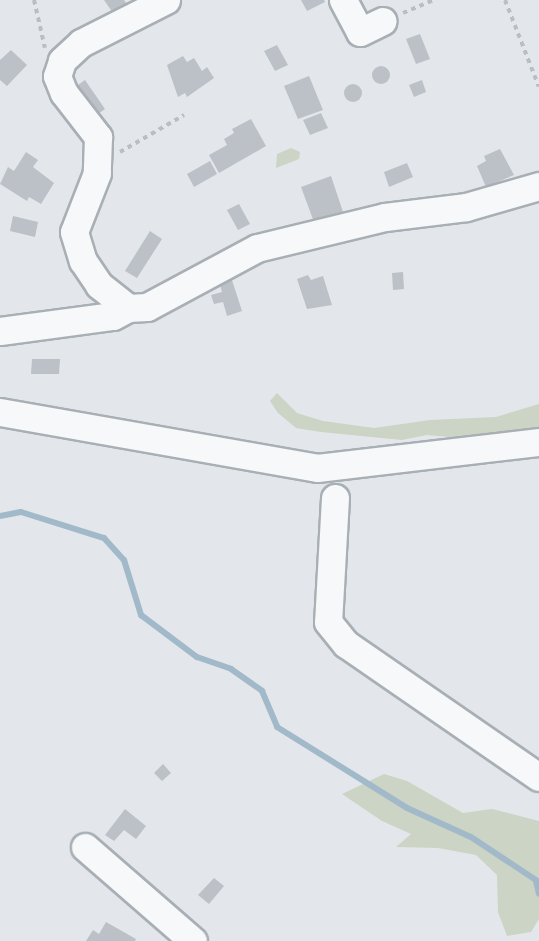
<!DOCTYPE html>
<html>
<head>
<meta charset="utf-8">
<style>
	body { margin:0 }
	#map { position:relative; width:539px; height:941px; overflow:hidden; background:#e3e7eb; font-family:Overpass,sans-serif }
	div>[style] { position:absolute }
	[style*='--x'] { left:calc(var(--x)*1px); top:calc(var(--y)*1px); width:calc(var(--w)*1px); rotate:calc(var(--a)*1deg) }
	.green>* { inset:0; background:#cbd4c5 }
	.stream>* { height:6px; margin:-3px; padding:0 3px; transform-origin:3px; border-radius:3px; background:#a1b9c9 }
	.building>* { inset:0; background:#bbc1c7 }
	.round { border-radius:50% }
	.path>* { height:4px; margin-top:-2px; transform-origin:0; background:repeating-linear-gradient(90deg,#b9bec2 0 4.5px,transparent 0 9px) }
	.roads { filter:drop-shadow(2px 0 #a8afb5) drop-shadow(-2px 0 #a8afb5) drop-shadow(0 2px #a8afb5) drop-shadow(0 -2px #a8afb5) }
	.minor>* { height:27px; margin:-13.5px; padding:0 13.5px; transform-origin:13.5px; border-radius:13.5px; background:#f6f8f9 }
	span { translate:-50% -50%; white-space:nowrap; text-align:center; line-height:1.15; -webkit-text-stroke:4.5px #f3f6f8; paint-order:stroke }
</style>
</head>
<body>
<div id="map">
	<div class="green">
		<i style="clip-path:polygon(291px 148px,300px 152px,299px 159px,276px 168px,277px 154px)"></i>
		<i style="clip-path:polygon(277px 393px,297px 413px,323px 421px,374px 428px,430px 420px,496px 417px,539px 404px,539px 429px,472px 439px,427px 435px,402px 440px,321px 432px,296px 428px,278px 413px,270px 401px)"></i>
		<i style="clip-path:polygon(384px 774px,407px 781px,463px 813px,492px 809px,539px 821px,539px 919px,531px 932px,507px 936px,498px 912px,497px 875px,476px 855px,438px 848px,396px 847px,411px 834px,382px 821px,342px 794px)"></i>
	</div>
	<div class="stream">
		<i style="--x:0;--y:516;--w:21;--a:-11"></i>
		<i style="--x:21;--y:512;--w:87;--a:17.4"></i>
		<i style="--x:104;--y:538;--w:30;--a:48"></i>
		<i style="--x:124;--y:560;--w:58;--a:72.8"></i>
		<i style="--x:141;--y:615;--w:70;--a:36.9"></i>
		<i style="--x:197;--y:657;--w:36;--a:19"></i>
		<i style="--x:231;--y:669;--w:38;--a:35"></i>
		<i style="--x:262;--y:691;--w:39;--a:67"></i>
		<i style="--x:277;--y:727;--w:153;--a:31.9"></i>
		<i style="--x:407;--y:808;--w:70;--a:24.4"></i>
		<i style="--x:471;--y:837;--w:82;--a:33.5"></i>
		<i style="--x:536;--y:881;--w:13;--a:77"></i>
	</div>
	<div class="building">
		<i style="clip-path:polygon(104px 0,124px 0,127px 4px,113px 13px)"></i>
		<i style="clip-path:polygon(301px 0,324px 0,325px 2px,307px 11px)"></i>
		<i style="clip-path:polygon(420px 34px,430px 59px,416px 64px,406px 39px)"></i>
		<i style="clip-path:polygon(277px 45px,288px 65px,275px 71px,264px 51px)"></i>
		<i style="clip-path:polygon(11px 50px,27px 65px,7px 86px,0 80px,0 60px)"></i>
		<i style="clip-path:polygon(183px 56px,187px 62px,194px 58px,202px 71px,207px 67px,214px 78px,187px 97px,185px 93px,178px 97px,167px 65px)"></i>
		<i class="round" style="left:372px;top:66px;width:18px;height:18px"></i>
		<i style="clip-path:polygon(309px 76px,323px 110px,298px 119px,284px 86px)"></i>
		<i style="clip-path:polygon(85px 80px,105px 109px,91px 119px,71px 90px)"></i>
		<i style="clip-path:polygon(422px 80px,426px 92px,414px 97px,409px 85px)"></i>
		<i class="round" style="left:344px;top:84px;width:18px;height:18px"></i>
		<i style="clip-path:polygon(321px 113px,328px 128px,310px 135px,303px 120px)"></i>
		<i style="clip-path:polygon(251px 119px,266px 146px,219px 173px,209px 155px,227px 145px,224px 139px,234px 133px,232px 129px)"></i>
		<i style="clip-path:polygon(500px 149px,514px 175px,486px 187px,477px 166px,486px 161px,484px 156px)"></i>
		<i style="clip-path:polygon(26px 152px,38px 160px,33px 167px,54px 183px,41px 204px,29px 197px,27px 201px,0 184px,8px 167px,14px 171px)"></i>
		<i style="clip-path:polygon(210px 161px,217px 174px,194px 187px,187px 174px)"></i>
		<i style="clip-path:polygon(407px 163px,413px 177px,389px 187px,384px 172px)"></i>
		<i style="clip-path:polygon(331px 176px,343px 212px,314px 222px,301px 187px)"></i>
		<i style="clip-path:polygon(239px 204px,250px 224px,238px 230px,227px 210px)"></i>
		<i style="clip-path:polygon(13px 216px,38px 222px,35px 237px,10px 231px)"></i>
		<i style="clip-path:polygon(150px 231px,162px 239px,137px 278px,125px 271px)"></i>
		<i style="clip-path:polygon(403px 272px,404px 289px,393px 290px,392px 273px)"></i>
		<i style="clip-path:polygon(308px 275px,311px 280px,323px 276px,332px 305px,307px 309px,297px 279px)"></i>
		<i style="clip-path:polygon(231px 277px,242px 311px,227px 316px,223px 302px,214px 304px,211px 295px,222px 292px,219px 281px)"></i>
		<i style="clip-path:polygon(32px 359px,60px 359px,59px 374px,31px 374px)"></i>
		<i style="clip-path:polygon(163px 764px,171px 773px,162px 781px,154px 773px)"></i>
		<i style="clip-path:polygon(125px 809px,146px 826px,136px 839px,124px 830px,114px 841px,105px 835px)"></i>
		<i style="clip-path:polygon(214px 878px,224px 886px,209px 904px,198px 895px)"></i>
		<i style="clip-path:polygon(106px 922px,136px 939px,135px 941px,86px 941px,93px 930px,99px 934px)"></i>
	</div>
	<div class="path">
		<i style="--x:34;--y:0;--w:49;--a:77.1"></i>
		<i style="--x:505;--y:0;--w:93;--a:68.7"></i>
		<i style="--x:403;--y:13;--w:33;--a:-23"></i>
		<i style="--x:120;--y:152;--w:74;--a:-30"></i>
	</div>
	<div class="roads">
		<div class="minor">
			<i style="--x:166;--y:0;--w:95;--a:153.2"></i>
			<i style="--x:81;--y:43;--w:26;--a:137"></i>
			<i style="--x:62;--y:61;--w:16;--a:108"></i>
			<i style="--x:57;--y:76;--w:18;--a:68"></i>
			<i style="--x:64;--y:93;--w:56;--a:52.3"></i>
			<i style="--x:98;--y:137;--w:36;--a:92"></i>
			<i style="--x:97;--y:173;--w:63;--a:111.3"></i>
			<i style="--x:74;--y:232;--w:30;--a:73"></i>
			<i style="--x:83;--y:261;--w:29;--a:56"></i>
			<i style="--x:99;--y:285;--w:37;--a:38"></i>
			<i style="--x:128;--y:308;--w:19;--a:-3"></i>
			<i style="--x:147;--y:307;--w:125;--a:-28.2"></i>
			<i style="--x:257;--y:248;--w:132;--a:-13.6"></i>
			<i style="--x:385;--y:217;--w:82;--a:-7"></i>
			<i style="--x:466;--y:207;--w:76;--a:-16"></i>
			<i style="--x:343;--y:0;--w:36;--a:62"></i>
			<i style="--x:360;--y:32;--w:25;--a:-26"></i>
			<i style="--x:0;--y:331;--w:114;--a:-7.6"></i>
			<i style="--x:113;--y:316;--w:17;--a:-28"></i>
			<i style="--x:0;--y:412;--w:322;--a:10"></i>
			<i style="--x:317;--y:468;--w:224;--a:-6.7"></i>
			<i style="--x:335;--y:498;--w:124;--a:93.2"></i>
			<i style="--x:328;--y:622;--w:28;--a:51"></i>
			<i style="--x:346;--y:644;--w:234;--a:34.6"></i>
			<i style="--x:85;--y:847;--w:143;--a:41"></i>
		</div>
	</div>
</div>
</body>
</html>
